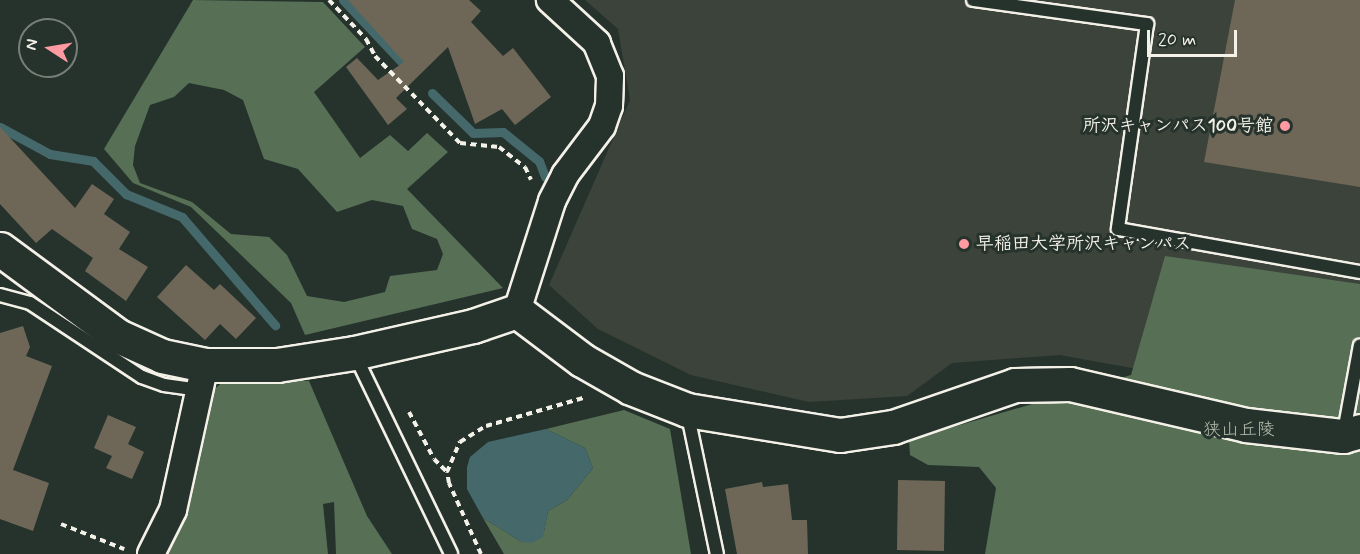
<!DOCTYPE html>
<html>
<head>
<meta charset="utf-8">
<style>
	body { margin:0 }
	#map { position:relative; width:1360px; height:554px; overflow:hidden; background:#26332d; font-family:Mynerve,"Klee One",sans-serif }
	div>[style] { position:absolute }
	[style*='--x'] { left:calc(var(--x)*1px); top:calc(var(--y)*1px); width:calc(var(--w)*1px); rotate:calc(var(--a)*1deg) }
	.built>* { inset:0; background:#3c433a }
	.green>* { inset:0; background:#566f55 }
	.water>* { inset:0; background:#45696b }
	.stream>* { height:9px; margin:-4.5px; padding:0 4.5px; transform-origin:4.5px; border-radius:4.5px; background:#45696b }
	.building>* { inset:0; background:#6e6757 }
	.path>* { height:4px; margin-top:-2px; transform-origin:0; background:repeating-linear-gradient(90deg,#f4f1e8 0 6px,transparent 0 10.5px) }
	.roads { filter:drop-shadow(2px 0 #f4f1e8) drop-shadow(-2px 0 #f4f1e8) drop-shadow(0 2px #f4f1e8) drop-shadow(0 -2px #f4f1e8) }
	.lane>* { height:12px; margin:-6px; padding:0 6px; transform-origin:6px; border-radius:6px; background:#26332d }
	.street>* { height:26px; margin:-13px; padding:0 13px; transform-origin:13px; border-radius:13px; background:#26332d }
	.secondary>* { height:33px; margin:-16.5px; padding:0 16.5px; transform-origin:16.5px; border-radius:16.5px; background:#26332d }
	.dots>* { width:16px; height:16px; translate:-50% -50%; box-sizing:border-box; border:3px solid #26332d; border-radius:50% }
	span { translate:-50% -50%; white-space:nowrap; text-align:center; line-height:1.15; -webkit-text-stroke:6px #26332d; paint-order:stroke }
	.poi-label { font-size:18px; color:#f4f1e8; font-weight:700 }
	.right { translate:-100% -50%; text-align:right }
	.left { translate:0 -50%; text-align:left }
	.park-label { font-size:18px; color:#b5bdad }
	.north { position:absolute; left:18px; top:18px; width:60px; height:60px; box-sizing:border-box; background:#26332d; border:2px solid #787f78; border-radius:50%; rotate:282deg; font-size:16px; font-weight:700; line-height:24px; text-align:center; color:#f4f1e8 }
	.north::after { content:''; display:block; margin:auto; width:21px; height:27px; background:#ff9aa2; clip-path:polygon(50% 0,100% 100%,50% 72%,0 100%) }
	.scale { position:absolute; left:1147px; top:30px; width:90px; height:27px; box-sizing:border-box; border:3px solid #f4f1e8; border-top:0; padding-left:8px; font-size:18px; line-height:21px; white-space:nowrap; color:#f4f1e8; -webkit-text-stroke:4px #26332d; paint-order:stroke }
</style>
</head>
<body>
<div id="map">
	<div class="built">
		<i style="clip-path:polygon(585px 0,1360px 0,1360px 399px,1176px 376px,1060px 355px,952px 363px,907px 396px,809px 402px,691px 375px,598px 329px,549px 285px,630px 100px,618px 29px)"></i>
	</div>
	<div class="green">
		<i style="clip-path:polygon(evenodd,193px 0,323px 2px,365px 47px,314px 92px,360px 158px,390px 135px,408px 151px,427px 133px,448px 152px,407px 189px,503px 288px,305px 335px,291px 303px,191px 207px,133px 183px,104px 149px,193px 0,189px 83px,224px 90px,243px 100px,264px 159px,298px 169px,337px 212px,372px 200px,403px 206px,412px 229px,437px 239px,443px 254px,437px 270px,390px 276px,385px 292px,344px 302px,307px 296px,287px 255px,269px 237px,231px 234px,192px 202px,140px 183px,133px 165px,135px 146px,150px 105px,174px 97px,189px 83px)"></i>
		<i style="clip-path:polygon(1165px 256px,1360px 284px,1360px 554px,985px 554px,996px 488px,979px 467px,928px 465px,910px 455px,909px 440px,1131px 375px)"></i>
		<i style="clip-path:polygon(225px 380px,309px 381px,367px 516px,392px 554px,336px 554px,334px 502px,323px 504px,328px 554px,161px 554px,187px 512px,210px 393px)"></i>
		<i style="clip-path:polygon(624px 410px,670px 429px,691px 554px,504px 554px,483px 518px,522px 542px,544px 531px,548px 511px,567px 500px,593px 468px,585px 448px,546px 429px)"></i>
	</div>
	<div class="water">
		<i style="clip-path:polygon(546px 429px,585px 448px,593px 468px,567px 500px,548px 511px,543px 537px,532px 543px,522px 542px,483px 518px,467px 489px,467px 467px,470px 457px,488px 442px)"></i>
	</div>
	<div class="stream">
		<i style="--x:343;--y:0;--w:99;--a:46.6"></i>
		<i style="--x:432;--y:93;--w:57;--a:44.3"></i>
		<i style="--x:473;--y:133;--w:30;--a:-2"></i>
		<i style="--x:503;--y:132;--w:46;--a:38.9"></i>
		<i style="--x:539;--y:161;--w:17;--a:69"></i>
		<i style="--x:0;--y:127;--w:57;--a:28.4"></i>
		<i style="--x:50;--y:154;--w:44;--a:9.2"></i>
		<i style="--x:93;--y:161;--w:47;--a:45"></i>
		<i style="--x:126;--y:194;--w:61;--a:22.3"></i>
		<i style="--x:182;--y:217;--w:143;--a:49.3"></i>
	</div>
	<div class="building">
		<i style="clip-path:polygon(348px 0,469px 0,481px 11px,471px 22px,503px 56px,513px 48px,551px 97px,515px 125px,502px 109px,475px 124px,448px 47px,396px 98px,407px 109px,388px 125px,346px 67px,357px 58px,378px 80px,404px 62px)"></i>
		<i style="clip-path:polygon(1235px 0,1360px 0,1360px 187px,1204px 162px)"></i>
		<i style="clip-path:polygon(0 127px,75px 208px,92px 184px,114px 199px,104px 214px,130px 232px,119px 249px,148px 267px,126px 301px,85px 271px,93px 258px,52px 229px,36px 243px,0 204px)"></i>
		<i style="clip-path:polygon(186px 265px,214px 290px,220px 284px,256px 318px,236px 339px,220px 324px,205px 340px,157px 297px)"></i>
		<i style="clip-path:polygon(23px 326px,30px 347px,26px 356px,52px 366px,13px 470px,49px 483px,33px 531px,0 519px,0 333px)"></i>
		<i style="clip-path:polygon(108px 415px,136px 427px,128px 444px,144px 452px,132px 479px,106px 468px,112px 456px,94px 448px)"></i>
		<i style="clip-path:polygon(898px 480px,945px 481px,944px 551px,897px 550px)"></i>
		<i style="clip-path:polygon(762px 482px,763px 487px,788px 484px,792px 520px,807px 520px,808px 554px,737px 554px,725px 489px)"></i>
	</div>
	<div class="path">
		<i style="--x:329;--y:0;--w:54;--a:46.5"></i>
		<i style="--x:366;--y:39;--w:19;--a:62"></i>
		<i style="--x:375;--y:56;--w:122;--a:45.7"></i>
		<i style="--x:460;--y:143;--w:39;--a:6"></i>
		<i style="--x:499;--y:147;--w:33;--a:38"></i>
		<i style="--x:525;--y:167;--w:14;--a:65"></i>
		<i style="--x:409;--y:412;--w:53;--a:62"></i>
		<i style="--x:434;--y:459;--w:18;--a:45"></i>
		<i style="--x:61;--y:524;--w:68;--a:21.6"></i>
		<i style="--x:481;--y:554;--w:78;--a:-114.3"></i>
		<i style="--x:449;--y:483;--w:11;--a:-100"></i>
		<i style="--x:447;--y:472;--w:33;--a:-67"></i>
		<i style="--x:460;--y:442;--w:31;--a:-32"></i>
		<i style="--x:486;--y:426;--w:101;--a:-16.1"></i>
	</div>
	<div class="roads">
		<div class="lane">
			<i style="--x:973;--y:0;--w:176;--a:7.9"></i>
			<i style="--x:1147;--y:24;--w:207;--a:98.1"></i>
			<i style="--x:1118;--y:229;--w:246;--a:10.1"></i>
			<i style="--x:0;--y:295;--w:31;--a:15"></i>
			<i style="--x:30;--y:303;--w:134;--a:33.5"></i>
			<i style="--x:142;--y:377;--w:23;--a:20"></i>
			<i style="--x:164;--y:385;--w:36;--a:8"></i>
			<i style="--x:355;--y:355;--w:221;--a:64.2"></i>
			<i style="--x:687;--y:411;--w:146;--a:78.2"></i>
			<i style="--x:1344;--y:432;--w:88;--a:-79.6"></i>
		</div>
		<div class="street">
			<i style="--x:517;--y:311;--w:115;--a:-72.3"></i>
			<i style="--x:552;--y:201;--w:29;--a:-63"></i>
			<i style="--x:565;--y:175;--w:61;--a:-52.9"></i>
			<i style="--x:602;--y:126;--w:21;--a:-71"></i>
			<i style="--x:609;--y:106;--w:30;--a:-88"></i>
			<i style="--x:610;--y:76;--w:35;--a:-112"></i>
			<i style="--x:597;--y:43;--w:64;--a:-137.5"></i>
			<i style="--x:151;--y:554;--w:49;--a:-63.4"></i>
			<i style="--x:173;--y:510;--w:148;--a:-77.6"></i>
		</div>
		<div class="secondary">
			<i style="--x:0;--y:249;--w:147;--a:36.4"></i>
			<i style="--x:118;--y:336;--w:48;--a:24.4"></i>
			<i style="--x:162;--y:356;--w:44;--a:11.8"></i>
			<i style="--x:205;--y:365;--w:72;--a:0"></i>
			<i style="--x:277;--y:365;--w:78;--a:-8.9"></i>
			<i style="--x:354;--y:353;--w:122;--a:-12.8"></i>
			<i style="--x:473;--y:326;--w:46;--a:-18.8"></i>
			<i style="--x:517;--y:311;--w:81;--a:37"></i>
			<i style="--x:582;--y:360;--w:56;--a:29.7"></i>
			<i style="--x:631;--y:388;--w:60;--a:21.4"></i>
			<i style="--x:687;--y:410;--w:155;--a:9.3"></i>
			<i style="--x:840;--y:435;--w:54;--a:-8.6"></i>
			<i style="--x:893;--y:427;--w:129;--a:-19"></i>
			<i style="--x:1015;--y:385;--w:55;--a:-1"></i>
			<i style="--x:1070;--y:384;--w:181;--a:13.1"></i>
			<i style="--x:1246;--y:425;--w:98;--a:6.5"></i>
			<i style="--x:1343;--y:436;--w:18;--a:-16"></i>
		</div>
	</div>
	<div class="dots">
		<i style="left:1285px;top:126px;background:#ff9aa2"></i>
		<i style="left:964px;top:244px;background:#ff9aa2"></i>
	</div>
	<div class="poi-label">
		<span class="right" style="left:1273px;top:126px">所沢キャンパス100号館</span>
		<span class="left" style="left:976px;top:244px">早稲田大学所沢キャンパス</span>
	</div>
	<div class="park-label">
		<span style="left:1239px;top:430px">狭山丘陵</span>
	</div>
	<div class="north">N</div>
	<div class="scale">20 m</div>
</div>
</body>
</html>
